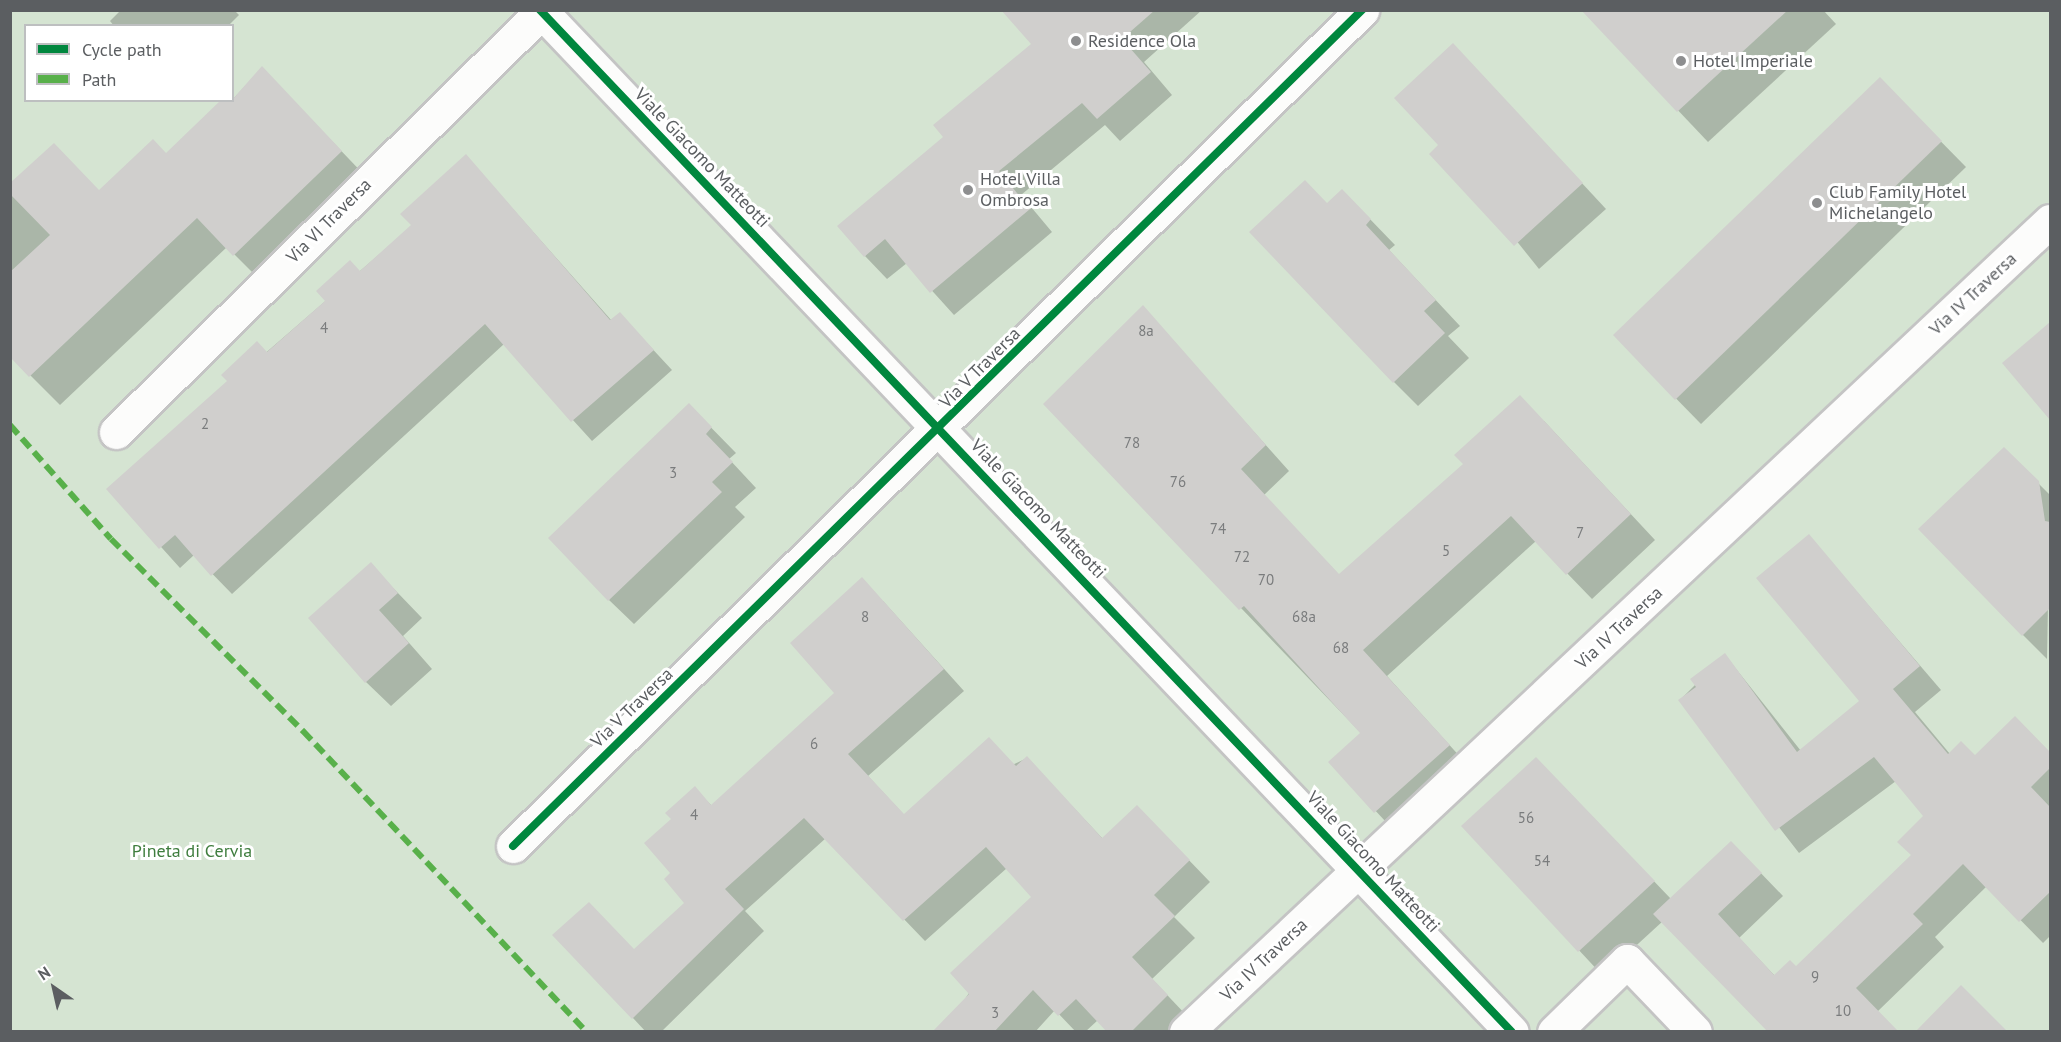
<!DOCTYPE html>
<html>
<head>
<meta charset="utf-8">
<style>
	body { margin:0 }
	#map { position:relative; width:2061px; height:1042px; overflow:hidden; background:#eae8e5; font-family:"PT Sans",sans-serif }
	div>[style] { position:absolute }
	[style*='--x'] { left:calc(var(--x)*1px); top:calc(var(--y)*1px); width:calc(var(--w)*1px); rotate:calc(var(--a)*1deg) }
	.green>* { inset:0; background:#d5e4d2 }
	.shadow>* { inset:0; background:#0003 }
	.building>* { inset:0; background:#d0cfcd }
	.roads { filter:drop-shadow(2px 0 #c4c4c4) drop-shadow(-2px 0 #c4c4c4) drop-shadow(0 2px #c4c4c4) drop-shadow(0 -2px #c4c4c4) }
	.street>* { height:33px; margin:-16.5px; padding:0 16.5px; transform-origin:16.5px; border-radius:16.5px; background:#fcfcfb }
	.secondary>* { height:33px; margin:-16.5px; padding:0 16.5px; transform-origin:16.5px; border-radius:16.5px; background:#fcfcfb }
	.quiet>* { height:6px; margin-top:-3px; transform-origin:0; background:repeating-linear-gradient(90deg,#58b04a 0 12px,transparent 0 18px) }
	.cycleway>* { height:8px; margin:-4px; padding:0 4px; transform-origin:4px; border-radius:4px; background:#00873e }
	.dots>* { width:16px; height:16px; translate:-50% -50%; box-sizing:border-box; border:3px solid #fff; border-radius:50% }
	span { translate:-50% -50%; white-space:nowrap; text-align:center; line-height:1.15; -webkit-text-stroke:6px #fff; paint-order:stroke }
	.number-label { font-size:15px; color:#7a7c7d }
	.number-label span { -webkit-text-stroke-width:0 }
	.poi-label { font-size:18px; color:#5b5e61 }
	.left { translate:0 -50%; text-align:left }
	.street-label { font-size:18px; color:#5b5e61 }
	.park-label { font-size:18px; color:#3f7d3e }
	.frame { position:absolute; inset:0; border:12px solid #5b5e61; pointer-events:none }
	.legend { position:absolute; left:24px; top:24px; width:210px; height:78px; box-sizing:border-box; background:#fff; border:2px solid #bdbfc0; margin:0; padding:8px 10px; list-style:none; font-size:18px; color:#5b5e61 }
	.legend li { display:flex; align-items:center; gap:12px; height:30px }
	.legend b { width:30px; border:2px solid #bdbfc0 }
	.north { position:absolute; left:24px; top:958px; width:60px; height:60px; -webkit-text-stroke:4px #fff; paint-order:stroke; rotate:326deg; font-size:16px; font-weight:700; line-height:24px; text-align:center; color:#5b5e61 }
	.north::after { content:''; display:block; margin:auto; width:21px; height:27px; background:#5b5e61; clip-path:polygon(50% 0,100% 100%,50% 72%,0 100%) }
</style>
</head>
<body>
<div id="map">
	<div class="green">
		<i style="clip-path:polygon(evenodd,10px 11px,2050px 11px,2050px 1031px,11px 1031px,10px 11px,26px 26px,232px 26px,232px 100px,26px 100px,26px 26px)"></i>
	</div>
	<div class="shadow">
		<i style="clip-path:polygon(121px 10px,234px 10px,239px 15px,228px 26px,114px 26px,110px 21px)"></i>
		<i style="clip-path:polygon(1003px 10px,1202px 10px,1144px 62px,1172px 95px,1120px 141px,1105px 125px,1021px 195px,1052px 232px,954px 315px,907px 263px,887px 279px,865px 256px,946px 137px,1033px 44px)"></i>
		<i style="clip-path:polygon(1583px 10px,1823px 10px,1836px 24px,1708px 142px)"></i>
		<i style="clip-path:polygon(262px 68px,371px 182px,264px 284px,227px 247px,60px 405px,10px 355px,10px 186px,100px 191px,166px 154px,232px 100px)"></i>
		<i style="clip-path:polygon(1477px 70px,1606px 209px,1539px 269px,1440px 145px)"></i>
		<i style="clip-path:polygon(1904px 104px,1966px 167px,1701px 424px,1615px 336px)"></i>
		<i style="clip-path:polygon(466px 156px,612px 321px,620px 314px,672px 370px,592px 441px,504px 344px,232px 594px,194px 555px,180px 568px,109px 489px,413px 225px)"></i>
		<i style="clip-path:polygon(1327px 205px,1367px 216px,1395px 245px,1389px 250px,1460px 326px,1448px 336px,1469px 358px,1418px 406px,1394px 382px)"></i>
		<i style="clip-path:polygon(1143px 308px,1289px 471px,1264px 495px,1340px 576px,1544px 421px,1655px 540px,1592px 599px,1536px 541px,1387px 676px,1473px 771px,1400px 837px,1330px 762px,1362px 734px,1045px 404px)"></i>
		<i style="clip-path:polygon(2044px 329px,2050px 335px,2050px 417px,2005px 363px)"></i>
		<i style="clip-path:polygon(689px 405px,736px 453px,729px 459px,756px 488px,735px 507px,745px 517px,634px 624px,609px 600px)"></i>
		<i style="clip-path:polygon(2004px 449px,2050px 495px,2047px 659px,2023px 635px)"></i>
		<i style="clip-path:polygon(1809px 536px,1941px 690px,1915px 712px,1950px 754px,1975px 757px,2015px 718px,2050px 753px,2050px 936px,2043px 943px,1987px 886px,1935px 937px,1944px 947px,1877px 1012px,1772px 1032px,1663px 921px,1603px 976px,1464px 827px,1561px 784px,1671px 899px,1754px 866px,1783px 896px,1739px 938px,1775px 976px,1796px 968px,1913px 855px,1925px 816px,1896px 781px,1799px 853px,1680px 700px,1725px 655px,1801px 751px,1861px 701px)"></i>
		<i style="clip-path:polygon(371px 565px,422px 618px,403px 636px,432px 669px,391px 706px,366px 682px)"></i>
		<i style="clip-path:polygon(883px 601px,964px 691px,868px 776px,905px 816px,1027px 758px,1103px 839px,1158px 828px,1210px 882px,1174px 917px,1195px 938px,1152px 979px,1188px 1017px,1173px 1032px,1109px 1032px,1098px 1020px,1085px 1032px,1076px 1032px,1055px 1010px,1035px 1032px,943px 1032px,1033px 897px,1007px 868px,925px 941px,826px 838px,745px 911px,764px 931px,661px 1032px,646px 1032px,633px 1018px,634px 951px,686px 903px,672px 873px,673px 819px,695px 789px,712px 806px,836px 693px)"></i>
	</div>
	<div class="building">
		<i style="clip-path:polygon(1001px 10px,1155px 10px,1122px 39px,1151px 72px,1097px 119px,1082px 103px,999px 171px,1030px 209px,930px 293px,885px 239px,864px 257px,837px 226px,943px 137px,933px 125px,1031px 44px)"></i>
		<i style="clip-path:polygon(1581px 10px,1788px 10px,1677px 112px)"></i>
		<i style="clip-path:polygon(1453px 43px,1583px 183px,1514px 246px,1429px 154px,1438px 145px,1394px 98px)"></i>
		<i style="clip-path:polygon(262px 66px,342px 151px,233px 256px,197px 218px,29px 377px,10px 357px,10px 272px,50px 235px,10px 194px,10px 183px,54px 143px,99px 190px,153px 139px,166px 153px,221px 100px,232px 100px)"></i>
		<i style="clip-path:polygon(1880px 77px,1942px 141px,1675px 400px,1613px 335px)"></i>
		<i style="clip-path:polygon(466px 154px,610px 320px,620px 312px,654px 350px,571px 422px,485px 324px,211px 576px,175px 535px,159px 549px,106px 489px,227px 381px,221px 375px,257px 341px,267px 352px,325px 301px,316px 291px,350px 260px,360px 271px,411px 225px,400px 214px)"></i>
		<i style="clip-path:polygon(1305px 180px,1327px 203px,1342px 189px,1371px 219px,1366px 225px,1436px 300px,1424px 311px,1445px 333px,1393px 383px,1249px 232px)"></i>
		<i style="clip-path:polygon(1143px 305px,1266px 445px,1241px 469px,1339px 574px,1463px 464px,1454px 455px,1520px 395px,1631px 514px,1566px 575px,1511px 516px,1363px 650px,1450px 745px,1374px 813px,1328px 762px,1360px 733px,1244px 606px,1239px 610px,1043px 404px)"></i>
		<i style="clip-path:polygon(2050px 322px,2050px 420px,2002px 363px)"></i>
		<i style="clip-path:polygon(689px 403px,712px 427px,706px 434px,733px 462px,712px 482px,722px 492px,608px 601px,548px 538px)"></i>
		<i style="clip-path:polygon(2004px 447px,2039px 481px,2045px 521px,2050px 522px,2050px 608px,2022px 636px,1918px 529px)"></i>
		<i style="clip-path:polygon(1809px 534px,1920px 666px,1893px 689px,1948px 754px,1961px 741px,1975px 755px,2015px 716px,2050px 752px,2050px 768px,2031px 787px,2050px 807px,2050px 892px,2019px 922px,1963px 864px,1913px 914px,1923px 924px,1856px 988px,1899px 1032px,1768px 1032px,1653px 914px,1731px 841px,1762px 873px,1718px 914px,1774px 975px,1790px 960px,1796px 966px,1911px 855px,1897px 842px,1923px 816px,1874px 757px,1775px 831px,1678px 700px,1696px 687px,1690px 679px,1725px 653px,1797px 752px,1859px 701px,1756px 578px)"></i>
		<i style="clip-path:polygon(371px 562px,398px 593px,379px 610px,409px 643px,365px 683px,308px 618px)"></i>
		<i style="clip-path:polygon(862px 577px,944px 669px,848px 754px,904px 814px,989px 737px,1016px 766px,1027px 756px,1102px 838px,1137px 805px,1190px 860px,1154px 895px,1175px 916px,1132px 957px,1168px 995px,1131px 1032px,1107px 1032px,1076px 999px,1058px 1016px,1033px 990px,994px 1032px,932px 1032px,969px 994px,950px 973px,1031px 897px,986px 847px,903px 921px,804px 818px,725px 889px,744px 909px,632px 1019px,552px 935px,589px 902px,634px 949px,684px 903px,664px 879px,670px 873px,644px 843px,671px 819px,665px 813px,695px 786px,711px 805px,834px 693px,790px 643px)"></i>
		<i style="clip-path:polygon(1536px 757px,1655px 881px,1578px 952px,1461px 826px)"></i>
		<i style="clip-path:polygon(1961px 985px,2008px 1032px,1915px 1032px)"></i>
	</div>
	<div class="roads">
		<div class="street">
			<i style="--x:116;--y:432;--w:600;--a:-44.66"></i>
			<i style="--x:513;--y:846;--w:1192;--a:-44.56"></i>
			<i style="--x:1186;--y:1032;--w:1185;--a:-43.19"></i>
			<i style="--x:1554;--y:1032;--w:102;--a:-44.2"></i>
			<i style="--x:1627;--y:961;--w:98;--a:46.2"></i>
		</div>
		<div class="secondary">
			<i style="--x:540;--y:10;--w:1410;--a:46.44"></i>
		</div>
	</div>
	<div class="quiet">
		<i style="--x:10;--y:425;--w:152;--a:48.5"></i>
		<i style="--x:111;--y:539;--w:272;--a:45"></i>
		<i style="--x:303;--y:731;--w:414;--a:46.7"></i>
	</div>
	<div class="cycleway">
		<i style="--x:540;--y:10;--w:1410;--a:46.44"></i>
		<i style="--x:513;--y:846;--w:1192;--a:-44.56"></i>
	</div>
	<div class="dots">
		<i style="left:1076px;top:41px;background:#8d8e8f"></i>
		<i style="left:1681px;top:61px;background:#8d8e8f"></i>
		<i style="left:968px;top:190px;background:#8d8e8f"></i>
		<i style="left:1817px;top:203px;background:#8d8e8f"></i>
	</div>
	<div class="number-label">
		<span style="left:324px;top:328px">4</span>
		<span style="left:1146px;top:331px">8a</span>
		<span style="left:205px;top:424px">2</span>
		<span style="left:1132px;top:443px">78</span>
		<span style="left:673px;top:473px">3</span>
		<span style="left:1178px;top:482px">76</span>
		<span style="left:1218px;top:529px">74</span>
		<span style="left:1580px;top:533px">7</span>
		<span style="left:1446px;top:551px">5</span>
		<span style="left:1242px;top:557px">72</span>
		<span style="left:1266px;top:580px">70</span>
		<span style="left:865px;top:617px">8</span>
		<span style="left:1304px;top:617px">68a</span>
		<span style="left:1341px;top:648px">68</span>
		<span style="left:814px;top:744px">6</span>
		<span style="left:694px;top:815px">4</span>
		<span style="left:1526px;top:818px">56</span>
		<span style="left:1542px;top:861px">54</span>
		<span style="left:1815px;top:977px">9</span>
		<span style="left:1843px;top:1011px">10</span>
		<span style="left:995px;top:1013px">3</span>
	</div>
	<div class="poi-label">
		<span class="left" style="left:1088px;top:41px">Residence Ola</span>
		<span class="left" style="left:1693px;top:61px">Hotel Imperiale</span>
		<span class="left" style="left:980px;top:190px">Hotel Villa<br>Ombrosa</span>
		<span class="left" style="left:1829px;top:203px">Club Family Hotel<br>Michelangelo</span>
	</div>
	<div class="street-label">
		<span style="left:702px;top:158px;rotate:46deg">Viale Giacomo Matteotti</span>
		<span style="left:329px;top:221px;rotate:-45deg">Via VI Traversa</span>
		<span style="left:1973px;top:294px;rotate:-43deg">Via IV Traversa</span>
		<span style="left:980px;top:368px;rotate:-45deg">Via V Traversa</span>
		<span style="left:1038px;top:509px;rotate:46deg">Viale Giacomo Matteotti</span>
		<span style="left:1619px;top:628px;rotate:-43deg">Via IV Traversa</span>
		<span style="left:632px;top:708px;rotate:-44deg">Via V Traversa</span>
		<span style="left:1373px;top:862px;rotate:47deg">Viale Giacomo Matteotti</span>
		<span style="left:1264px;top:960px;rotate:-43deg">Via IV Traversa</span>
	</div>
	<div class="park-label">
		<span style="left:192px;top:851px">Pineta di Cervia</span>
	</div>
	<div class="frame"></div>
	<ul class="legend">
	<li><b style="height:8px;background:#00873e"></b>Cycle path</li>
	<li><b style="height:8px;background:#58b04a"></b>Path</li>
	</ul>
	<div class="north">N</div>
</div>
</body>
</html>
